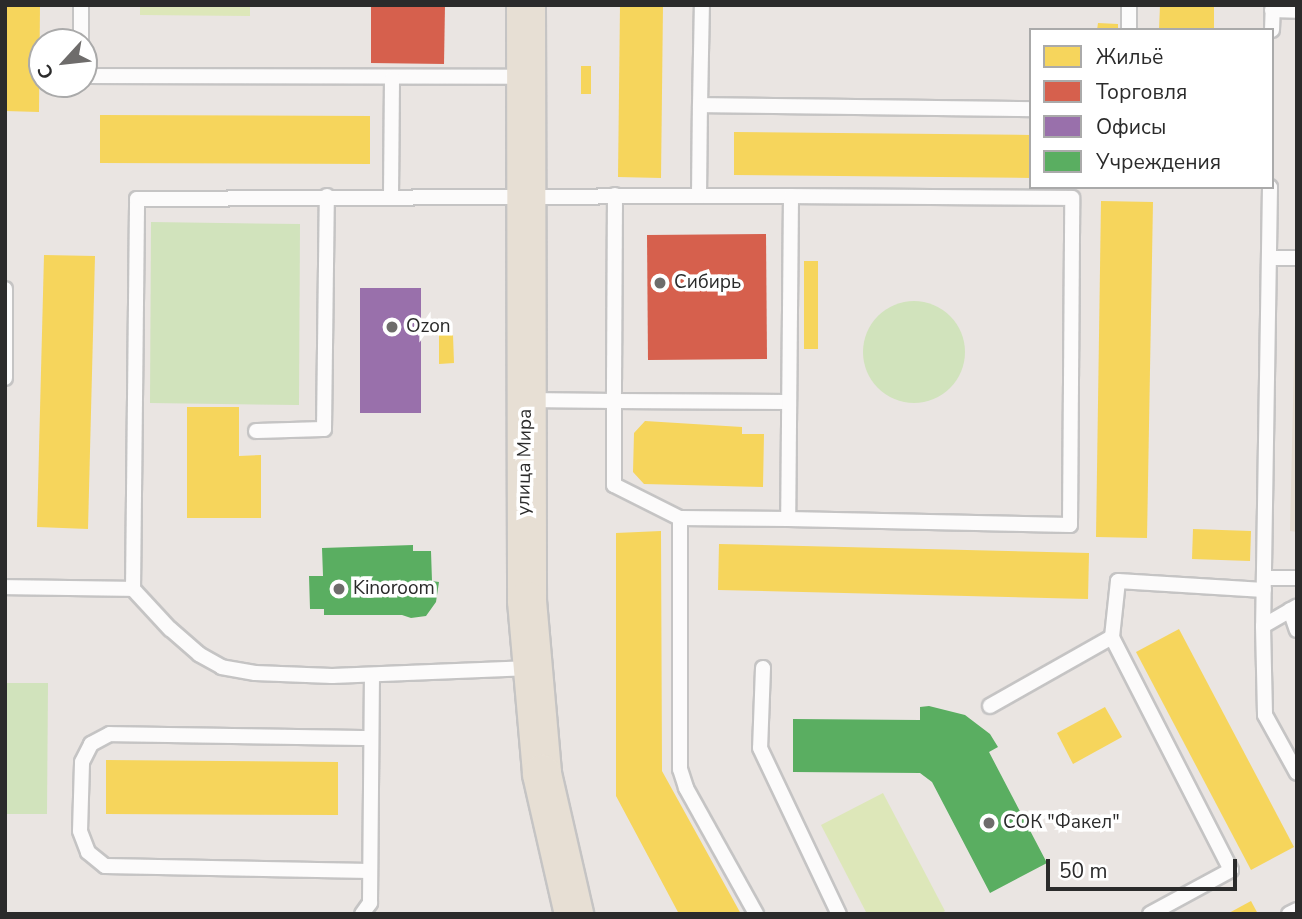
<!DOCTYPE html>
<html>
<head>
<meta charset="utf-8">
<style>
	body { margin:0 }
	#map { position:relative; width:1302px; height:919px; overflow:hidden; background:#eae5e2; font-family:"Nunito Sans",sans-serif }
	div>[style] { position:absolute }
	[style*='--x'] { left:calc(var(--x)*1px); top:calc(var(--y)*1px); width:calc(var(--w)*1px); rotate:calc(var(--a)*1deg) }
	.education>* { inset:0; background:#e4dbd0 }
	.green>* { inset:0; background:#d1e3bc }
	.round { border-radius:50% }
	.pitch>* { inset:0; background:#dde7b9 }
	.homes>* { inset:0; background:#f6d55c }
	.shops>* { inset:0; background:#d6604d }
	.offices>* { inset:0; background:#9970ab }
	.public>* { inset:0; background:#5aae61 }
	.roads { filter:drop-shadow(2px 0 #c5c4c4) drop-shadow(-2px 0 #c5c4c4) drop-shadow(0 2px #c5c4c4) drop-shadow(0 -2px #c5c4c4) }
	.lane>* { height:14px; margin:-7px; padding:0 7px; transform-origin:7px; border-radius:7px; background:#fcfbfb }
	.primary>* { height:38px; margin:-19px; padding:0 19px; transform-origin:19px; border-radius:19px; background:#e7dfd4 }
	.dots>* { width:19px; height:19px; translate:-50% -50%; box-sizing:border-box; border:4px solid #fff; border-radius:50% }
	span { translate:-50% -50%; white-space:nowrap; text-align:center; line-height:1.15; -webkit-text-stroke:7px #fff; paint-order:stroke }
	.poi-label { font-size:19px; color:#2b2b2b }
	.left { translate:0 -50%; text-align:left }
	.street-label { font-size:19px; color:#2b2b2b }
	.frame { position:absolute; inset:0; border:7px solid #2b2b2b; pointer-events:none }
	.legend { position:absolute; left:1029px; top:28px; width:245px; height:161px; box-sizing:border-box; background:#fff; border:2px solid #aaa; margin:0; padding:9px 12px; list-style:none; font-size:21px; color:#2b2b2b }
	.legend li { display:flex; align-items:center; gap:14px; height:35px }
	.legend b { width:35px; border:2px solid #aaa }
	.north { position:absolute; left:28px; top:28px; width:70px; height:70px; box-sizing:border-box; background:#fff; border:2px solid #aaa; border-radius:50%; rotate:243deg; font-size:19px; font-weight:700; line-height:28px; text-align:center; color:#2b2b2b }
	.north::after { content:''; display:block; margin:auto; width:24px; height:32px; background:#6e6c6b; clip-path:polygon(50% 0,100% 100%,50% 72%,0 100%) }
	.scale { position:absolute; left:1046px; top:859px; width:191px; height:32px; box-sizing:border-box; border:4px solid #2b2b2b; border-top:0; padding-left:9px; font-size:21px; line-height:24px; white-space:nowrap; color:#2b2b2b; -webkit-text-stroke:5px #fff; paint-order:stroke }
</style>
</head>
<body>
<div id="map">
	<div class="education">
		<i style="clip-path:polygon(1297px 234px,1297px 532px,1290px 531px)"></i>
	</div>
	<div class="green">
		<i style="clip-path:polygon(151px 222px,300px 224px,299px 405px,150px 403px)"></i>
		<i class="round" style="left:863px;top:301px;width:102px;height:102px"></i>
		<i style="clip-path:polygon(5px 683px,48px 683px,47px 814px,5px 814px)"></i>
	</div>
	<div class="pitch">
		<i style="clip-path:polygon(140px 5px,250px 5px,250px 16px,140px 15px)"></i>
		<i style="clip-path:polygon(883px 793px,945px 911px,940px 914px,867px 914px,821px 825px)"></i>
	</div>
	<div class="homes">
		<i style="clip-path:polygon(5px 5px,40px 5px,39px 112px,5px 111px)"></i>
		<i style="clip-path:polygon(620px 5px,663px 5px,661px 178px,618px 177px)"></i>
		<i style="clip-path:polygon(1160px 5px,1214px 5px,1214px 30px,1159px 30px)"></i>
		<i style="clip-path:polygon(1098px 23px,1118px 24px,1118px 30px,1097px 30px)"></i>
		<i style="clip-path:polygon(581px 66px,591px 66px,591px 94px,581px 94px)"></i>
		<i style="clip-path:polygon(100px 115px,370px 116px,370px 164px,100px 163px)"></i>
		<i style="clip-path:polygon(734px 132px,1031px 135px,1031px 178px,734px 175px)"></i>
		<i style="clip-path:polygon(1101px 201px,1153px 202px,1147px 538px,1096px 537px)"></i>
		<i style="clip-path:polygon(44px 255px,95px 256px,88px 529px,37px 527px)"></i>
		<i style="clip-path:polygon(804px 261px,818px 261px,818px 349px,804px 349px)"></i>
		<i style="clip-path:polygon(439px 335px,453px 335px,454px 363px,439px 364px)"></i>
		<i style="clip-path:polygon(187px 407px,239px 407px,239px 456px,261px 455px,261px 518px,187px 518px)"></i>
		<i style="clip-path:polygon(645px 421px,742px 427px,742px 434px,764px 434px,763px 487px,644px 484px,633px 472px,634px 433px)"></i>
		<i style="clip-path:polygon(1193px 529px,1251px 531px,1250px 561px,1192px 559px)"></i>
		<i style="clip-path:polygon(661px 531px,662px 771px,741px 914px,679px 914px,616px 796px,616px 533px)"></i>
		<i style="clip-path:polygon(719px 544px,1089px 553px,1088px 599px,718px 590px)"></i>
		<i style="clip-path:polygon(1179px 629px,1294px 847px,1251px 870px,1136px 652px)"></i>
		<i style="clip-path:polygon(1105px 707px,1122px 737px,1073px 764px,1057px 733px)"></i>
		<i style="clip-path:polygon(106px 760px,338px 762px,338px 815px,106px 814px)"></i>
		<i style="clip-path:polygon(1251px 901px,1258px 914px,1227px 914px)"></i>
	</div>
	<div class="shops">
		<i style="clip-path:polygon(371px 5px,445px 5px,444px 64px,371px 63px)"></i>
		<i style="clip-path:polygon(766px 234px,767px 359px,648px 360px,647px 235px)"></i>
	</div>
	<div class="offices">
		<i style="clip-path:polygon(360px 288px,421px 288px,421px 413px,360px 413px)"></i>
	</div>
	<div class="public">
		<i style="clip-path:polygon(413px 545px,413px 551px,431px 551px,432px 581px,439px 582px,436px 602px,426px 616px,411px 618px,402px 615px,324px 615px,324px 609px,310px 609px,309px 576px,323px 576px,322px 548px)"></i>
		<i style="clip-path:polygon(929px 706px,965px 715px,990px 734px,998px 747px,989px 752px,1047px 863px,990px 893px,932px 782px,920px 773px,793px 772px,793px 719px,920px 720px,920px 707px)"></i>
	</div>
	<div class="roads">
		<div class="lane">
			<i style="--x:1272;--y:10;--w:25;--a:2"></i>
			<i style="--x:1129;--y:30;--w:25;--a:-90"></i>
			<i style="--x:1272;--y:30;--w:25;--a:-88"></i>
			<i style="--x:81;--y:42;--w:37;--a:-90"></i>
			<i style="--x:84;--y:76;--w:440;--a:0.1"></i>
			<i style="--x:700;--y:105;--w:100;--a:-88.9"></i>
			<i style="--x:1270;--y:187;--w:439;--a:90.9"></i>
			<i style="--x:1263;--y:626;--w:89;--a:88.7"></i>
			<i style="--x:1265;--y:715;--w:66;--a:61.1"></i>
			<i style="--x:391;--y:195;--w:117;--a:-89.5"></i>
			<i style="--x:615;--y:195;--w:206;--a:90.3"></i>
			<i style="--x:614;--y:401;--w:175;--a:0.3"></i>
			<i style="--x:699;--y:196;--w:92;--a:0"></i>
			<i style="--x:791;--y:196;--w:323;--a:90.5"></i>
			<i style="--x:788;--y:519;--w:108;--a:-179.5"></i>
			<i style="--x:680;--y:518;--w:251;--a:90"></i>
			<i style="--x:680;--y:769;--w:20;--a:72"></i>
			<i style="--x:686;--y:788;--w:144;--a:60.9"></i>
			<i style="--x:1269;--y:258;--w:28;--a:0"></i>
			<i style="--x:5;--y:289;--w:89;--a:90"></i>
			<i style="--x:527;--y:400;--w:87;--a:0.7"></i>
			<i style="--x:614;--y:401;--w:84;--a:90"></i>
			<i style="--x:614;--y:485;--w:74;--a:26.6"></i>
			<i style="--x:256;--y:431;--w:68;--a:-1.7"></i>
			<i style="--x:324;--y:429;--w:233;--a:-89.3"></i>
			<i style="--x:788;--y:519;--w:282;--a:1.2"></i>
			<i style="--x:1070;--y:525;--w:327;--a:-89.6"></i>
			<i style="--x:1072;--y:198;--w:281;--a:-179.6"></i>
			<i style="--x:1265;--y:578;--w:32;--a:0"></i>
			<i style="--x:5;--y:587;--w:128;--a:0.9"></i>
			<i style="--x:1290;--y:610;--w:21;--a:71"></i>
			<i style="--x:1263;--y:626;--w:39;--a:-30"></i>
			<i style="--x:531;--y:668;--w:199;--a:177.7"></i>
			<i style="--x:332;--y:676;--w:77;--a:-177.8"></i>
			<i style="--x:255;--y:673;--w:34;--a:-170"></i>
			<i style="--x:222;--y:667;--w:26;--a:-151"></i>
			<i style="--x:199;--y:654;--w:38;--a:-139"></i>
			<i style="--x:170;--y:629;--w:54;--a:-132.8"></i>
			<i style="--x:133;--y:589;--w:390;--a:-89.4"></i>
			<i style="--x:137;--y:199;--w:562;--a:-0.31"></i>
			<i style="--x:699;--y:196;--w:91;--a:-89.4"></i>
			<i style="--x:700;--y:105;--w:331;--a:0.7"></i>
			<i style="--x:763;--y:668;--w:80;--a:92.1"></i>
			<i style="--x:760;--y:748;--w:184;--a:64.6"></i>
			<i style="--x:990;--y:706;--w:140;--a:-29.5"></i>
			<i style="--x:370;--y:871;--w:265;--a:-178.9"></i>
			<i style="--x:105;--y:866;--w:22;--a:-141"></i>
			<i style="--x:88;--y:852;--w:22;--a:-111"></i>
			<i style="--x:80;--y:831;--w:69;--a:-88.3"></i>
			<i style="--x:82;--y:762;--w:20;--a:-63"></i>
			<i style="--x:91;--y:744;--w:21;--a:-28"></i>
			<i style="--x:110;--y:734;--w:261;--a:0.9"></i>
			<i style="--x:362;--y:914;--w:14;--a:-54"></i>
			<i style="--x:370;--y:903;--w:228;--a:-89.5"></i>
			<i style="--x:1150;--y:914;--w:92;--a:-28.5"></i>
			<i style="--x:1231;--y:870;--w:262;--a:-117.1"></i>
			<i style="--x:1112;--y:637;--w:56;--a:-83.9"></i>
			<i style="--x:1118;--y:581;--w:146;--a:3.5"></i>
			<i style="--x:1289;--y:914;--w:9;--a:-27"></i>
		</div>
		<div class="primary">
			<i style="--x:526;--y:5;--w:596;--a:89.9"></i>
			<i style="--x:527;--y:601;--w:174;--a:85"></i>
			<i style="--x:542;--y:774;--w:144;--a:77.1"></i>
		</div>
	</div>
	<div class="dots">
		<i style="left:660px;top:283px;background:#6e6c6b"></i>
		<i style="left:392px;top:327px;background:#6e6c6b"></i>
		<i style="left:339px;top:589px;background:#6e6c6b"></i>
		<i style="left:989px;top:823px;background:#6e6c6b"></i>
	</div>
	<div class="poi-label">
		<span class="left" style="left:674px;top:283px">Сибирь</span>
		<span class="left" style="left:406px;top:327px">Ozon</span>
		<span class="left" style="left:353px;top:589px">Kinoroom</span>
		<span class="left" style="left:1003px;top:823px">СОК "Факел"</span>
	</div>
	<div class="street-label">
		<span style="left:525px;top:462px;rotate:-89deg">улица Мира</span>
	</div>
	<div class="frame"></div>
	<ul class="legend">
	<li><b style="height:19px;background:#f6d55c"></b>Жильё</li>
	<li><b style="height:19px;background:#d6604d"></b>Торговля</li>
	<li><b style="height:19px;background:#9970ab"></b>Офисы</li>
	<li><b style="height:19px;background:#5aae61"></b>Учреждения</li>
	</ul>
	<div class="north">С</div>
	<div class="scale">50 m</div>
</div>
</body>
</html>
